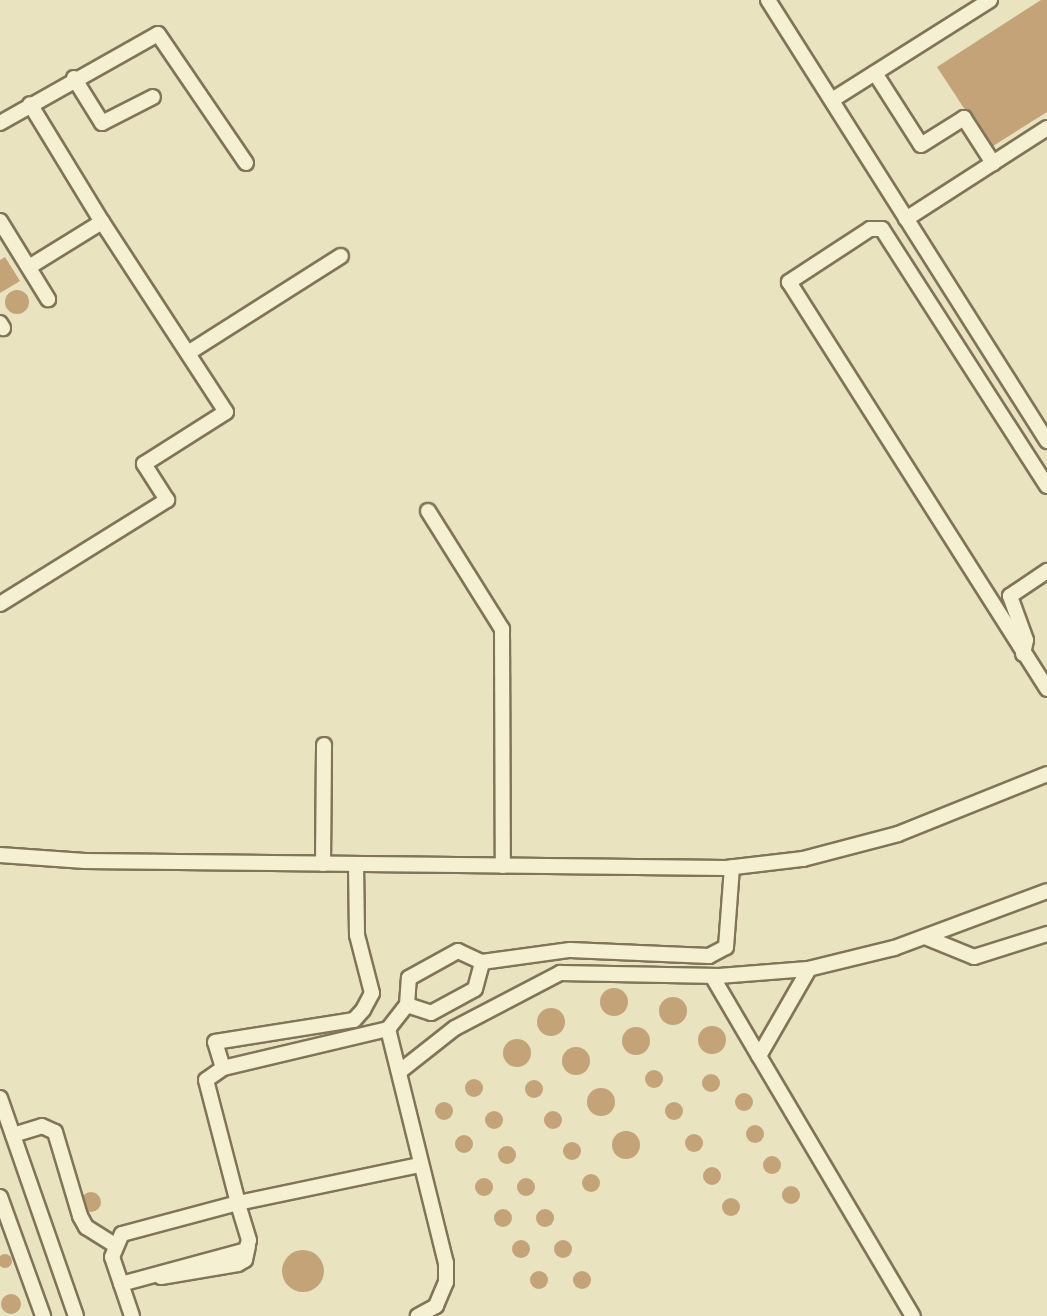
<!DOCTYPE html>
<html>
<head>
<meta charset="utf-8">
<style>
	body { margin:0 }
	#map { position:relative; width:1047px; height:1316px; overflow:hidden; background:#e9e3c0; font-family:Merriweather,serif }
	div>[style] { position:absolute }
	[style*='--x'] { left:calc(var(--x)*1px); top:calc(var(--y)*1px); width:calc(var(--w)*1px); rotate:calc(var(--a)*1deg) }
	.building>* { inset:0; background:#c4a379 }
	.round { border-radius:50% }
	.roads { filter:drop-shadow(2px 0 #817459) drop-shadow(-2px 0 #817459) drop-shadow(0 2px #817459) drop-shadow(0 -2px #817459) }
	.minor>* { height:14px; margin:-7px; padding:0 7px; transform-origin:7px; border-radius:7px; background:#f5f0d2 }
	span { translate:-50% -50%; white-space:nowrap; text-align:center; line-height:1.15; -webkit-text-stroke:6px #f1edcf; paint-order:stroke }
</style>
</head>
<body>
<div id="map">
	<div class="building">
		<i style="clip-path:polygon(1041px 0,1047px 0,1047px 112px,990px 148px,937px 67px)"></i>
		<i style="clip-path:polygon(5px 257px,20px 281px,0 293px,0 260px)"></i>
		<i class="round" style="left:5px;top:290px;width:24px;height:24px"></i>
		<i class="round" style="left:600px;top:988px;width:28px;height:28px"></i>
		<i class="round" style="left:659px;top:997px;width:28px;height:28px"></i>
		<i class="round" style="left:537px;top:1008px;width:28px;height:28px"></i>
		<i class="round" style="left:698px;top:1026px;width:28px;height:28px"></i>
		<i class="round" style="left:622px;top:1027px;width:28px;height:28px"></i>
		<i class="round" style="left:503px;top:1039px;width:28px;height:28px"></i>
		<i class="round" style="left:562px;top:1047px;width:28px;height:28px"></i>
		<i class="round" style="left:645px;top:1070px;width:18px;height:18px"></i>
		<i class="round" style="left:702px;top:1074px;width:18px;height:18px"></i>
		<i class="round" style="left:465px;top:1079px;width:18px;height:18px"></i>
		<i class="round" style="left:525px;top:1080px;width:18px;height:18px"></i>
		<i class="round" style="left:587px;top:1088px;width:28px;height:28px"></i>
		<i class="round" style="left:735px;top:1093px;width:18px;height:18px"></i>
		<i class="round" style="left:435px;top:1102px;width:18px;height:18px"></i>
		<i class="round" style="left:665px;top:1102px;width:18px;height:18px"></i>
		<i class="round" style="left:485px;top:1111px;width:18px;height:18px"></i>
		<i class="round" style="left:544px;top:1111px;width:18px;height:18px"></i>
		<i class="round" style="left:746px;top:1125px;width:18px;height:18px"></i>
		<i class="round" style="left:612px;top:1131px;width:28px;height:28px"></i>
		<i class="round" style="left:685px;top:1134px;width:18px;height:18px"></i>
		<i class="round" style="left:455px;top:1135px;width:18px;height:18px"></i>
		<i class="round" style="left:563px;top:1142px;width:18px;height:18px"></i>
		<i class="round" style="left:498px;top:1146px;width:18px;height:18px"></i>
		<i class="round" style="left:763px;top:1156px;width:18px;height:18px"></i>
		<i class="round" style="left:703px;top:1167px;width:18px;height:18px"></i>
		<i class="round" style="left:582px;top:1174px;width:18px;height:18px"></i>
		<i class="round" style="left:517px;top:1178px;width:18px;height:18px"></i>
		<i class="round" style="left:475px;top:1178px;width:18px;height:18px"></i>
		<i class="round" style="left:782px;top:1186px;width:18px;height:18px"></i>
		<i class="round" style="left:81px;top:1192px;width:20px;height:20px"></i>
		<i class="round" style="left:722px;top:1198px;width:18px;height:18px"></i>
		<i class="round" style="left:494px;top:1209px;width:18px;height:18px"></i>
		<i class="round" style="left:536px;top:1209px;width:18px;height:18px"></i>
		<i class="round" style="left:512px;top:1240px;width:18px;height:18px"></i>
		<i class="round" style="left:554px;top:1240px;width:18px;height:18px"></i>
		<i class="round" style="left:282px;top:1250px;width:42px;height:42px"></i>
		<i class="round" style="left:-2px;top:1254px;width:14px;height:14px"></i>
		<i class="round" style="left:573px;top:1271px;width:18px;height:18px"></i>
		<i class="round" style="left:530px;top:1271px;width:18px;height:18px"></i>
		<i class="round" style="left:1px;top:1294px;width:20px;height:20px"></i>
	</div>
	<div class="roads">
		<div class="minor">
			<i style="--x:768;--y:0;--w:522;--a:57.68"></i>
			<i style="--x:875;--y:73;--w:85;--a:57.4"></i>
			<i style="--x:921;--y:145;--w:51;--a:-32.1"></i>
			<i style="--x:964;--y:118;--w:54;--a:57.2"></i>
			<i style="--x:74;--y:78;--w:53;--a:58.1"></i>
			<i style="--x:102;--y:123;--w:57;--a:-27"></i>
			<i style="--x:832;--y:100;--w:187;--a:-32.3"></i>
			<i style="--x:0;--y:123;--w:181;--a:-29.4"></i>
			<i style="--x:158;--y:34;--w:156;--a:55.7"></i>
			<i style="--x:906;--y:219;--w:168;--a:-32.8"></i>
			<i style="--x:0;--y:221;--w:92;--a:58.4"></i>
			<i style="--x:29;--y:267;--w:86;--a:-31.7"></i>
			<i style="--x:102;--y:222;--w:138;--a:-121.4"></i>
			<i style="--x:0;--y:323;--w:6;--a:59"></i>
			<i style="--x:188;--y:353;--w:181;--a:-32.4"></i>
			<i style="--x:1047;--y:486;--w:305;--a:-122.7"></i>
			<i style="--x:882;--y:229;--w:12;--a:180"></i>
			<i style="--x:870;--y:229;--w:97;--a:146.8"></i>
			<i style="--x:789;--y:282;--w:482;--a:57.6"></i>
			<i style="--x:428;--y:511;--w:139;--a:57.9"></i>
			<i style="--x:502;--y:629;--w:237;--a:89.8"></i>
			<i style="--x:0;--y:604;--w:197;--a:-31.9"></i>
			<i style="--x:167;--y:500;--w:43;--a:-122.6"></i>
			<i style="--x:144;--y:464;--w:97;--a:-32.4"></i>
			<i style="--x:226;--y:412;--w:227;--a:-123.1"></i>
			<i style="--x:1023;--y:654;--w:14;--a:-78"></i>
			<i style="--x:1026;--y:640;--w:47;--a:-110"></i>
			<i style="--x:1010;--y:596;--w:45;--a:-34"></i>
			<i style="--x:0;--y:855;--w:85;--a:4"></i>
			<i style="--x:85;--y:861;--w:641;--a:0.63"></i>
			<i style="--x:726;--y:868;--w:78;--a:-6.7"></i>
			<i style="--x:803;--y:859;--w:98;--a:-14.7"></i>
			<i style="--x:898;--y:834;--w:161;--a:-21.9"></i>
			<i style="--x:323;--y:864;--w:119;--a:-89.5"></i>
			<i style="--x:925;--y:937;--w:53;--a:22.2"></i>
			<i style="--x:974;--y:957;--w:77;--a:-17.5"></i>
			<i style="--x:712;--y:976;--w:93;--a:59.6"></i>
			<i style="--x:759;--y:1056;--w:100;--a:-60.1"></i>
			<i style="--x:407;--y:1005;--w:25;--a:18"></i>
			<i style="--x:431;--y:1013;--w:50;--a:-28.6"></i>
			<i style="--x:475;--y:989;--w:28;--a:-75"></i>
			<i style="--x:388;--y:1029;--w:31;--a:-52"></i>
			<i style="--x:407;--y:1005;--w:27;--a:-86"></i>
			<i style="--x:409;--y:978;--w:56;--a:-28.9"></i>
			<i style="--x:458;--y:951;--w:26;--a:25"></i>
			<i style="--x:482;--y:962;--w:89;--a:-7.8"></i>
			<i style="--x:570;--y:950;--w:139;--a:2.5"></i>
			<i style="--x:709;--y:956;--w:19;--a:-28"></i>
			<i style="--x:726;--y:947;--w:80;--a:-85.7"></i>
			<i style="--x:759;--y:1056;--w:302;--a:59.4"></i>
			<i style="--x:223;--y:1068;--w:27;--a:-107"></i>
			<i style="--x:215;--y:1042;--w:141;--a:-9"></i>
			<i style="--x:354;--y:1020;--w:13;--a:-48"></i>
			<i style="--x:363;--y:1010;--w:19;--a:-62"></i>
			<i style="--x:372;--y:993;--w:60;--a:-104.5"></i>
			<i style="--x:357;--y:935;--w:70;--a:-90.8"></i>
			<i style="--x:399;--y:1072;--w:71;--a:-38.2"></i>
			<i style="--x:455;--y:1028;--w:119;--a:-27.6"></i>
			<i style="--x:560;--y:973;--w:159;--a:1.1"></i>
			<i style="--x:719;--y:976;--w:89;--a:-4.5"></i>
			<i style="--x:808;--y:969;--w:89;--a:-13.7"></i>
			<i style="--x:894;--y:948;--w:163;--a:-20.4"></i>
			<i style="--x:0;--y:1098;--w:231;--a:70.8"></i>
			<i style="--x:13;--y:1135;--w:30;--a:-17"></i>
			<i style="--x:42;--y:1126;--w:14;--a:25"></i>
			<i style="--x:55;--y:1132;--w:88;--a:73.4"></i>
			<i style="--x:80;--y:1216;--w:13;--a:61"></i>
			<i style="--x:86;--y:1227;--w:32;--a:32"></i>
			<i style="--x:0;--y:1197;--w:127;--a:70.1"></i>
			<i style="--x:161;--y:1277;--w:78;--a:-9.6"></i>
			<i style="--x:238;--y:1264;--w:8;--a:-30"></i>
			<i style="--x:245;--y:1260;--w:14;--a:-78"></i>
			<i style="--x:121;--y:1284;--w:130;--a:-15.2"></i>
			<i style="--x:246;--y:1250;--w:10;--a:-73"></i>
			<i style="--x:249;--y:1240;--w:39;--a:-107"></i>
			<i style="--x:238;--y:1203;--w:186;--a:-11.8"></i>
			<i style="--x:132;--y:1316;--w:62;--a:-108.7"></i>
			<i style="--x:112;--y:1257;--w:25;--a:-67"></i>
			<i style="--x:122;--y:1234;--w:120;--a:-15"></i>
			<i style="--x:238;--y:1203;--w:127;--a:-104.6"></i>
			<i style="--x:206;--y:1080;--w:21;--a:-35"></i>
			<i style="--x:223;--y:1068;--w:170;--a:-13.3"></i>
			<i style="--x:388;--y:1029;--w:241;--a:76.1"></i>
			<i style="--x:446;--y:1263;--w:19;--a:90"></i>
			<i style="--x:446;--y:1282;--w:26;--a:113"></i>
			<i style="--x:436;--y:1306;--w:21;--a:151"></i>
		</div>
	</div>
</div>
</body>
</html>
